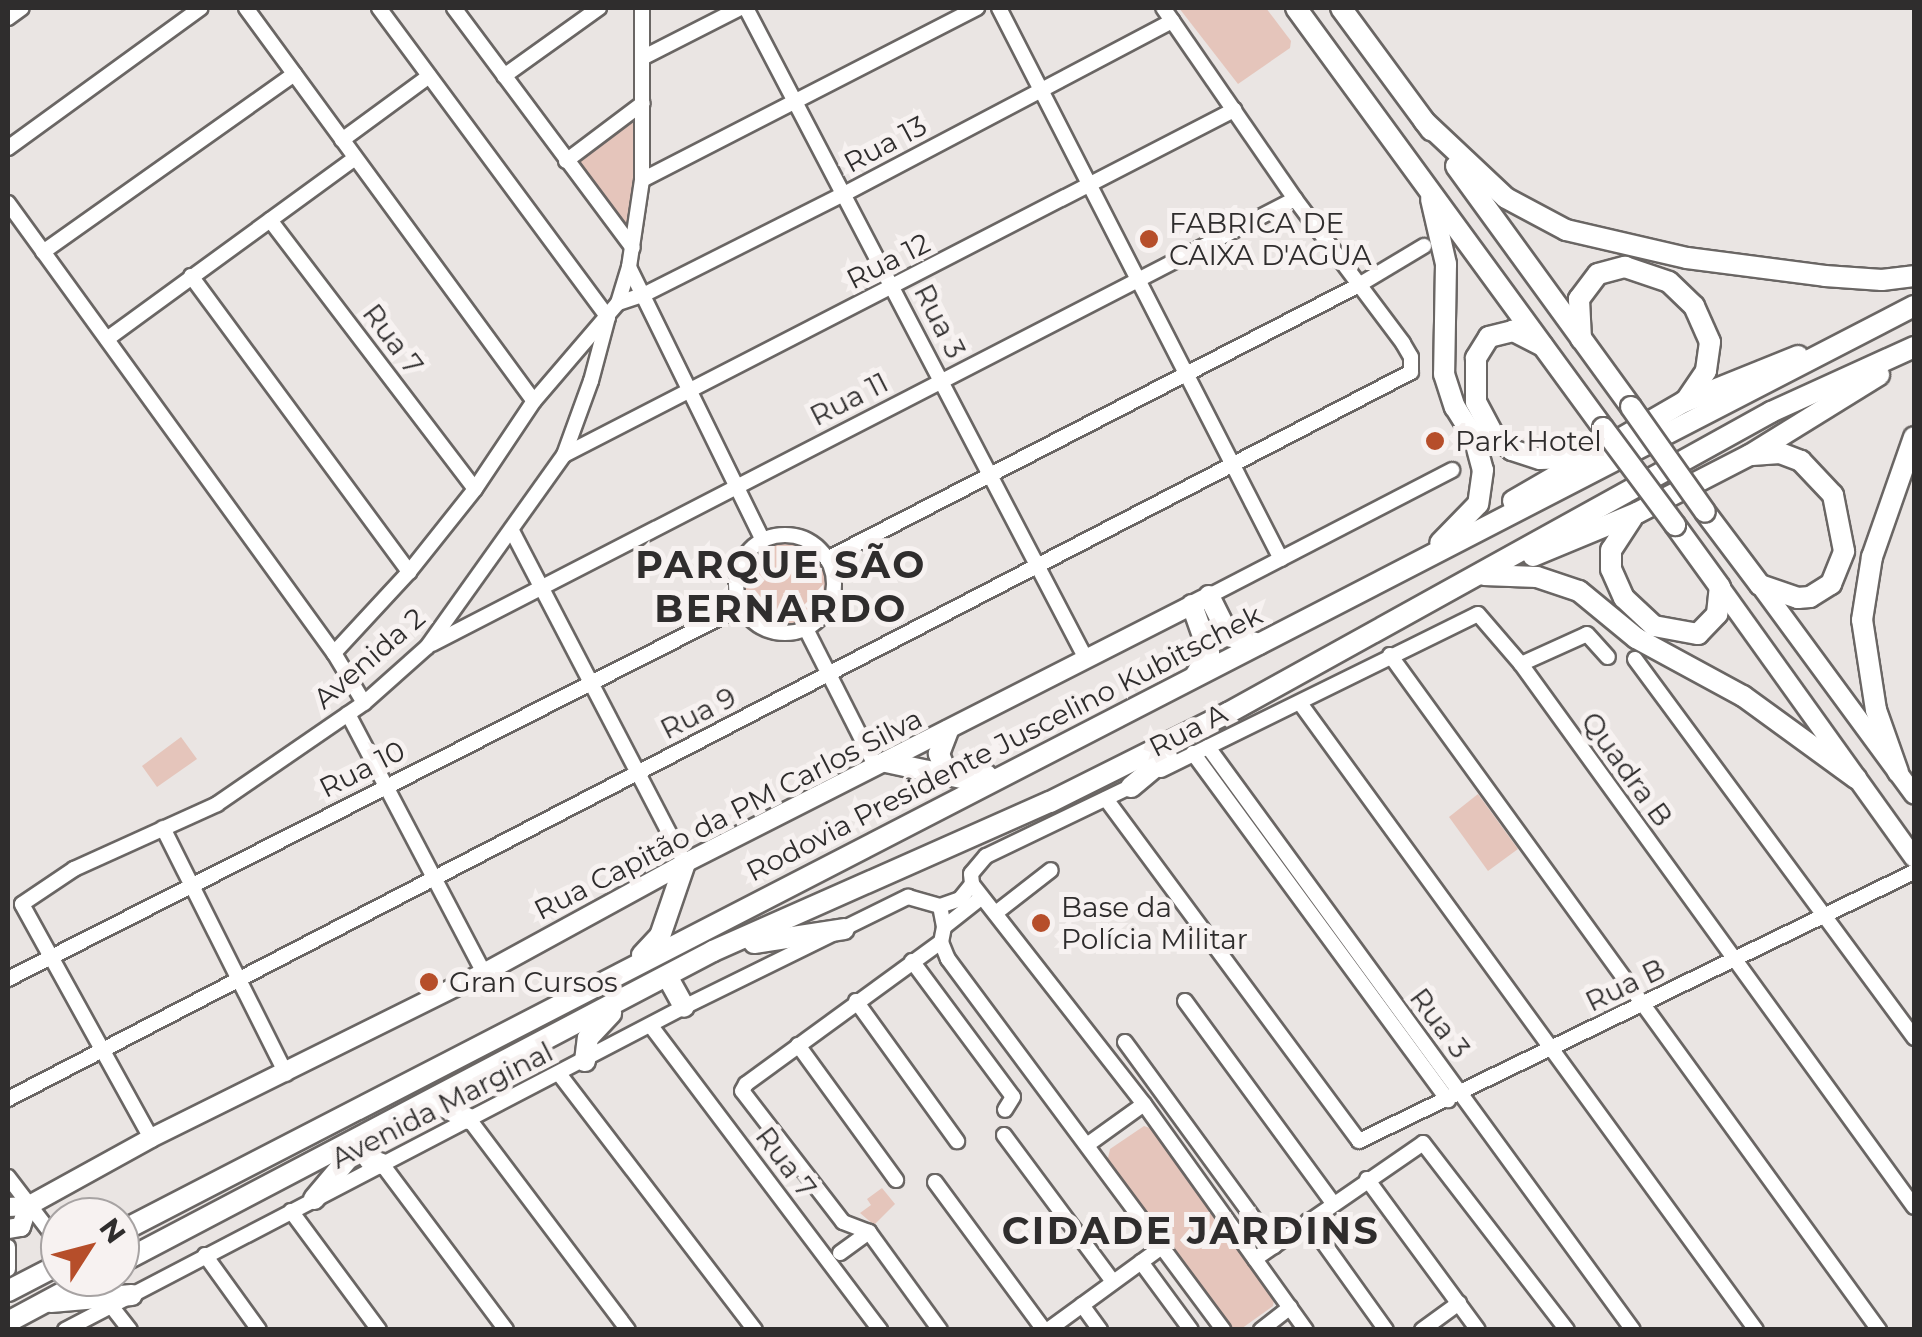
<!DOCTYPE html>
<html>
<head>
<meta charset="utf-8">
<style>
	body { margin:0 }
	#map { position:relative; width:1922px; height:1337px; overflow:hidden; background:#eae5e3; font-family:Montserrat,sans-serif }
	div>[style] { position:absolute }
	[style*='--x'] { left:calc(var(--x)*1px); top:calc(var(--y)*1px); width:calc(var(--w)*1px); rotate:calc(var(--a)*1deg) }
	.green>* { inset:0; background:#e5c5bb }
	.round { border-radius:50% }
	.roads { filter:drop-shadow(2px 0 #6a6664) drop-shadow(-2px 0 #6a6664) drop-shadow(0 2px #6a6664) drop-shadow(0 -2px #6a6664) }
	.minor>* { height:14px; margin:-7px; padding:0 7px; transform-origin:7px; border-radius:7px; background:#fff }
	.minor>.ring { margin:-7px; padding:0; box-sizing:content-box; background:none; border:14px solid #fff; border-radius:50% }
	.major>* { height:18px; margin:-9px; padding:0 9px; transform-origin:9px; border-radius:9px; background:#fff }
	.highway>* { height:20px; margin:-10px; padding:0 10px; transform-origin:10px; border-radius:10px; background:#fff }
	.bridges { filter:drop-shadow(2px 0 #6a6664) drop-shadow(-2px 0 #6a6664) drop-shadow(0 2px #6a6664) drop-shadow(0 -2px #6a6664) }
	.highway-bridge>* { height:20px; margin:-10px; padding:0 10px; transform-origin:10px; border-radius:10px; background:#fff }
	.dots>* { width:28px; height:28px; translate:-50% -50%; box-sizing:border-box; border:5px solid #f7f2f1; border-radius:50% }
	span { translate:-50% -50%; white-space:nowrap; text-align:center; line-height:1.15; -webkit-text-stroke:10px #f7f2f1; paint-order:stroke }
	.street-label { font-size:28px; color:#2f2d2d }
	.poi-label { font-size:28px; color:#2f2d2d }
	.left { translate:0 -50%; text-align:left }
	.district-label { font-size:38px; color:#2f2d2d; font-weight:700; letter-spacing:2.5px }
	.frame { position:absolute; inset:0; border:10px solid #2f2d2d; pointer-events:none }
	.north { position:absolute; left:40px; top:1197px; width:100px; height:100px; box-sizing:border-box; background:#f7f2f1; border:2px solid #a7a3a3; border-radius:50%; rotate:54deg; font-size:28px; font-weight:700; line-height:40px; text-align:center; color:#2f2d2d }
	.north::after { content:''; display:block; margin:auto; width:35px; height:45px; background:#b64e2a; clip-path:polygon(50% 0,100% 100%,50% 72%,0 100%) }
</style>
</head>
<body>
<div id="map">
	<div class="green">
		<i style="clip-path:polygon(1179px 8px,1266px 8px,1291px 41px,1290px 48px,1238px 84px)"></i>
		<i style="clip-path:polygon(632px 120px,636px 124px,636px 177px,628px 231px,575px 162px)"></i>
		<i class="round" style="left:743px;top:542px;width:84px;height:84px"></i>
		<i style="clip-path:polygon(181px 737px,197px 759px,157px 787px,142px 766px)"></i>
		<i style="clip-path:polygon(1478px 794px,1518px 849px,1488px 871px,1449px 817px)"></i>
		<i style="clip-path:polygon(1144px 1126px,1156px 1130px,1275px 1294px,1273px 1306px,1241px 1329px,1228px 1327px,1107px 1163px,1110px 1149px)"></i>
		<i style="clip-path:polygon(882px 1188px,895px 1204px,874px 1225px,860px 1213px,871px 1205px,867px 1199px)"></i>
	</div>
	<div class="roads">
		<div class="minor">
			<i style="--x:246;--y:8;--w:487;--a:53.8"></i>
			<i style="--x:379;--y:8;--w:385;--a:53.5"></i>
			<i style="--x:454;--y:8;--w:299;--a:53.3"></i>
			<i style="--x:746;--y:8;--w:734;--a:62.42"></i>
			<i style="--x:999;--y:8;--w:619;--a:62.9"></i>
			<i style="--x:8;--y:18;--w:17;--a:-36"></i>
			<i style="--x:644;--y:57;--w:108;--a:-27"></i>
			<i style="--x:504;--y:76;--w:117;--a:-35.6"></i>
			<i style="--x:342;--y:140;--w:108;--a:-36.3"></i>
			<i style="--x:8;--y:148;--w:238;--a:-36"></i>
			<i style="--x:566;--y:161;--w:96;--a:-37"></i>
			<i style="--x:642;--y:180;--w:377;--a:-27.2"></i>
			<i style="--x:8;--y:203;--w:556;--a:54.08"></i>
			<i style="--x:334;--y:653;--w:58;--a:59"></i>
			<i style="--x:270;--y:220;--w:338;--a:52.7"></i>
			<i style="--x:43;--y:252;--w:308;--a:-35.3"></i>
			<i style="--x:629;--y:267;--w:304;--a:63.9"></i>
			<i style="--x:191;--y:276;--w:368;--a:53.6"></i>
			<i style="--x:618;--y:303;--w:26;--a:-18"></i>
			<i style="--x:643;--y:295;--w:227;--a:-26.7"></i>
			<i style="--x:846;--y:193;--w:369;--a:-27.8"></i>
			<i style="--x:107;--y:339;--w:307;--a:-36.1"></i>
			<i style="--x:564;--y:455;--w:754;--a:-27.25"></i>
			<i style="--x:512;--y:531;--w:374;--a:62.5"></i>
			<i class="ring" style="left:736px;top:535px;width:84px;height:84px"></i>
			<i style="--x:827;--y:559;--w:598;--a:-27.25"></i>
			<i style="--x:1359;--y:285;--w:76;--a:-31"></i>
			<i style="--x:1209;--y:596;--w:274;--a:-27.4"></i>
			<i style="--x:806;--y:629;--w:155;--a:63.1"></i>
			<i style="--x:432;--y:644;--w:971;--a:-27.28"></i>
			<i style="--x:334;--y:653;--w:110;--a:-47.2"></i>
			<i style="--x:409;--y:572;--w:106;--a:-51.5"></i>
			<i style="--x:475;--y:489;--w:106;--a:-56.2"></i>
			<i style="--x:534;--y:401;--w:129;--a:-49.4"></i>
			<i style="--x:618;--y:303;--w:38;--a:-73"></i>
			<i style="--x:629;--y:267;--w:88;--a:-81.5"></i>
			<i style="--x:642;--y:180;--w:172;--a:-90"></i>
			<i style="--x:1390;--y:655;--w:834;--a:54.08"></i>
			<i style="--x:1635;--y:659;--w:471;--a:53.6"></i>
			<i style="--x:1521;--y:664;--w:72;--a:-24.4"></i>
			<i style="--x:1587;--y:634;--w:31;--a:48"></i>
			<i style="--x:1300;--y:703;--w:775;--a:53.97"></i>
			<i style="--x:348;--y:714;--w:293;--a:62.3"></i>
			<i style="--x:1208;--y:747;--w:721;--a:53.91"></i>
			<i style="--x:1193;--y:753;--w:431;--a:53.7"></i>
			<i style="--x:1161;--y:770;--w:353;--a:-26.2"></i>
			<i style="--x:1478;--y:614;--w:66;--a:49.3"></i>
			<i style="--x:1521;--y:664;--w:670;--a:54.1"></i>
			<i style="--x:1138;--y:783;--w:169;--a:154.3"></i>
			<i style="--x:986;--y:856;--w:23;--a:130"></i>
			<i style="--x:971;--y:874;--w:10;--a:84"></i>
			<i style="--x:972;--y:884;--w:279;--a:52"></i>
			<i style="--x:1144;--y:1104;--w:278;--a:54.4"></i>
			<i style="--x:1106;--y:799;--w:425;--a:53.5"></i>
			<i style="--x:1359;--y:1141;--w:617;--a:-25.86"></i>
			<i style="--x:163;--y:828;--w:275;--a:63.4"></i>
			<i style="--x:940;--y:906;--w:21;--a:-19"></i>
			<i style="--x:960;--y:899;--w:19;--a:-51"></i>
			<i style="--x:997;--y:912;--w:68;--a:-37.9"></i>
			<i style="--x:944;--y:927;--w:48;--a:-38.3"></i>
			<i style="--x:912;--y:961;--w:169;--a:53.4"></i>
			<i style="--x:1013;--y:1097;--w:15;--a:122"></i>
			<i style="--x:8;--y:979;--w:822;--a:-26.91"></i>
			<i style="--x:856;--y:1001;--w:173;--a:54.2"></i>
			<i style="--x:1185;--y:1001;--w:250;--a:53.8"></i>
			<i style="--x:651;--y:1026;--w:381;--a:53"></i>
			<i style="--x:1125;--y:1042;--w:253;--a:53.9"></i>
			<i style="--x:798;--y:1045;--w:167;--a:54"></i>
			<i style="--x:560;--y:1075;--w:321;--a:52.6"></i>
			<i style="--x:8;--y:1099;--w:1580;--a:-27.39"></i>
			<i style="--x:1411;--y:372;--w:15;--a:-90"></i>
			<i style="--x:1411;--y:357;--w:16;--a:-120"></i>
			<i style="--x:1403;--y:343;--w:180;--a:-126.9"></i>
			<i style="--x:1295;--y:199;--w:232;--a:-124.6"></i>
			<i style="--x:469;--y:1119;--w:264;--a:53"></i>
			<i style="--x:1004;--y:1135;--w:183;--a:53.4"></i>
			<i style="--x:151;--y:1138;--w:267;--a:-118.9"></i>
			<i style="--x:22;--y:904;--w:63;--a:-33.9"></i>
			<i style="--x:74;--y:869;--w:157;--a:-24.4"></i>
			<i style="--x:217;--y:804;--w:178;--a:-34.5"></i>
			<i style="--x:364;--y:703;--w:84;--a:-41.6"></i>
			<i style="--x:427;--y:647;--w:236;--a:-54.5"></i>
			<i style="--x:564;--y:455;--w:79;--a:-70"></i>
			<i style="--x:591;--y:381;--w:66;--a:-75.1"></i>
			<i style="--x:1087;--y:1145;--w:70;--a:-35.7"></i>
			<i style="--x:382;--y:1164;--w:207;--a:53.2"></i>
			<i style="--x:8;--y:1177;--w:86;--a:52.6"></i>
			<i style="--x:1367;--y:1179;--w:187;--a:53.7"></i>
			<i style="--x:935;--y:1182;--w:184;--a:53.6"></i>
			<i style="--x:291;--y:1211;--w:148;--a:53.5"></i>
			<i style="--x:1308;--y:1221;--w:134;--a:54.4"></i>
			<i style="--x:869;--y:1232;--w:28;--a:-159"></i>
			<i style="--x:843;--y:1222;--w:165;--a:-127.6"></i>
			<i style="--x:742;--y:1091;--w:8;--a:-60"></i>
			<i style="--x:746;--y:1084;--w:241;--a:-36.1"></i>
			<i style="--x:8;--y:1247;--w:22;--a:90"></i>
			<i style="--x:840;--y:1253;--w:36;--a:-36"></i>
			<i style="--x:869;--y:1232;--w:121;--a:54.1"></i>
			<i style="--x:205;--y:1255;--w:92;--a:54.2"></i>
			<i style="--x:1255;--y:1259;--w:204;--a:-34.6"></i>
			<i style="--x:1423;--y:1143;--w:236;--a:52.4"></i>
			<i style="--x:1141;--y:1262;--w:84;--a:53.7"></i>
			<i style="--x:1082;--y:1305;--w:31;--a:54"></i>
			<i style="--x:112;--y:1307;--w:29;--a:52"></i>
			<i style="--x:65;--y:1330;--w:698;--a:-27.56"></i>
			<i style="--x:684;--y:1007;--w:250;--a:-26.2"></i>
			<i style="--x:908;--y:897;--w:33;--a:16"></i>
			<i style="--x:940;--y:906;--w:21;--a:79"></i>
			<i style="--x:944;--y:927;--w:15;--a:101"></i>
			<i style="--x:941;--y:942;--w:18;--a:68"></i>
			<i style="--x:948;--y:959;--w:462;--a:53.4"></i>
			<i style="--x:1048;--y:1330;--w:141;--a:-36.1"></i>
			<i style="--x:1261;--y:1330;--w:37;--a:-38"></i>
			<i style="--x:1422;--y:1330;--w:46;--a:-36.1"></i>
		</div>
		<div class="major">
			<i style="--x:1760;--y:585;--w:260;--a:53.7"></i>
			<i style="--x:1720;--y:587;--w:333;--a:54.4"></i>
			<i style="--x:8;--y:1207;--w:20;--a:-3"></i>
			<i style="--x:28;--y:1206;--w:141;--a:-28.9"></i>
			<i style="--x:151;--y:1138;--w:372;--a:-26.4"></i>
			<i style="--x:484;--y:973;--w:229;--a:-28.7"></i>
			<i style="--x:685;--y:863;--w:582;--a:-26.96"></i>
			<i style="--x:8;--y:1229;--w:13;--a:-9"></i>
			<i style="--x:21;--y:1227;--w:22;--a:-72"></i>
		</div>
		<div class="highway">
			<i style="--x:1296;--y:8;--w:520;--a:53.83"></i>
			<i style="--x:1341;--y:8;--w:152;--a:53.6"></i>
			<i style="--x:1424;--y:121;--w:112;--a:43.2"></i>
			<i style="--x:1506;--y:198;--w:68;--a:28.1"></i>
			<i style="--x:1566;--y:230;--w:124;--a:13"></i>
			<i style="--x:1687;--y:258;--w:139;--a:7.4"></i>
			<i style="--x:1825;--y:276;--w:57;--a:4"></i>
			<i style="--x:1882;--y:280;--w:32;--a:-7"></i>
			<i style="--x:1456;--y:166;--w:298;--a:54"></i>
			<i style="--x:1431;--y:199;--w:67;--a:77"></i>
			<i style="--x:1446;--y:264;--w:110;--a:91"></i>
			<i style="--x:1444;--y:374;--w:35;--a:72"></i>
			<i style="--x:1455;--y:407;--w:36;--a:58"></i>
			<i style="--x:1474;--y:437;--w:34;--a:75"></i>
			<i style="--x:1483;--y:470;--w:34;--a:98"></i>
			<i style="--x:1478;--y:504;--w:54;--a:134.3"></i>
			<i style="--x:1581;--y:339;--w:40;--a:-92.9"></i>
			<i style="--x:1579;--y:299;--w:31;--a:-53"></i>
			<i style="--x:1598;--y:274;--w:28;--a:-15"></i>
			<i style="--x:1625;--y:267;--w:46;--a:18.8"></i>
			<i style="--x:1669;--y:282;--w:35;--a:44"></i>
			<i style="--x:1694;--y:306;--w:39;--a:66"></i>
			<i style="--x:1710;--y:342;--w:29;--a:98"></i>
			<i style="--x:1706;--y:371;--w:34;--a:124"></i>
			<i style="--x:1543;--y:346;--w:34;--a:-153"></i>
			<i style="--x:1513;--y:331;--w:25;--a:166"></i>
			<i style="--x:1489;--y:337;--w:25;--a:122"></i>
			<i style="--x:1476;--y:358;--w:44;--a:90"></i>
			<i style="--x:1476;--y:402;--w:36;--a:62"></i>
			<i style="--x:1493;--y:434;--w:25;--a:40"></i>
			<i style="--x:1512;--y:450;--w:29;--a:18"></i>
			<i style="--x:1540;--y:459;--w:36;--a:-2"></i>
			<i style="--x:1513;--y:501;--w:198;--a:-30.1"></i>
			<i style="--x:1684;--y:402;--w:123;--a:-22"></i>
			<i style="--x:1705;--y:512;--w:91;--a:53"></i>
			<i style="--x:1760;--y:585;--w:40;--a:18.9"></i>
			<i style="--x:1798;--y:598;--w:12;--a:-5"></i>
			<i style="--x:1810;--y:597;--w:25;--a:-32"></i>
			<i style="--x:1831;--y:584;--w:35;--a:-68"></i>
			<i style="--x:1844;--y:551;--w:57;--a:-101.1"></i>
			<i style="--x:1833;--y:495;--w:47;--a:-133.3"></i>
			<i style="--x:1801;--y:461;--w:22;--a:-159"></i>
			<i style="--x:1780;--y:453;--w:28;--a:176"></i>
			<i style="--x:1632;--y:518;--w:38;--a:123"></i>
			<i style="--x:1611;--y:550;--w:19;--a:90"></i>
			<i style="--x:1611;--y:569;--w:32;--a:66"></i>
			<i style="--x:1624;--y:598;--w:41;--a:43"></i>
			<i style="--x:1654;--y:626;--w:45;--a:10.3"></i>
			<i style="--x:1698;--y:634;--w:28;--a:-46"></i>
			<i style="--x:1717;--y:614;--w:27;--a:-84"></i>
			<i style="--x:1720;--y:587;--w:77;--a:-126"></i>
			<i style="--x:1533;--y:556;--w:113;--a:-22.5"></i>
			<i style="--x:1637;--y:513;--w:127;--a:-27.2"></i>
			<i style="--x:1750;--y:455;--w:152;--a:-31.8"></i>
			<i style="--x:1484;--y:575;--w:53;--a:2.2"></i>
			<i style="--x:1537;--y:577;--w:44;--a:18.4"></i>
			<i style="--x:1579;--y:591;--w:74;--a:39.5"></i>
			<i style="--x:1636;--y:638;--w:122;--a:28.5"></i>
			<i style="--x:1743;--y:696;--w:140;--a:36"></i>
			<i style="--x:1209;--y:596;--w:45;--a:63.4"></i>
			<i style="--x:1229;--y:636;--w:31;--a:15"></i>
			<i style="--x:1192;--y:605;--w:51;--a:70.5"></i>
			<i style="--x:1209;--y:653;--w:27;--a:121"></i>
			<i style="--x:886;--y:762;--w:82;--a:12"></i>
			<i style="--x:966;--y:779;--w:21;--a:-11"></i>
			<i style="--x:1898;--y:772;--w:66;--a:-109.5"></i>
			<i style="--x:1876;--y:710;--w:91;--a:-98.8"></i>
			<i style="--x:1862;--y:620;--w:64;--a:-81"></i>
			<i style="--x:1872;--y:557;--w:127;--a:-70.7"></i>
			<i style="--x:947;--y:774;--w:22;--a:-112"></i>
			<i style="--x:939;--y:754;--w:25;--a:-69"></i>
			<i style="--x:1131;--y:787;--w:47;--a:-39.8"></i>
			<i style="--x:754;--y:943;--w:91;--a:-8.8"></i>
			<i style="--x:642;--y:955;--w:26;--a:-47"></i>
			<i style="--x:660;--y:936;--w:77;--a:-71.1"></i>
			<i style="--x:667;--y:976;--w:35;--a:61"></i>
			<i style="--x:585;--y:1061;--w:23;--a:-83"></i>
			<i style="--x:588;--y:1038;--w:34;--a:-47"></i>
			<i style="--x:432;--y:1101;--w:41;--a:25.9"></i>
			<i style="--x:361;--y:1144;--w:17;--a:62"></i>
			<i style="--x:369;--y:1159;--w:14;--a:21"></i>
			<i style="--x:314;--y:1199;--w:73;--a:-50"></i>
			<i style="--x:120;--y:1232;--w:2019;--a:-27.3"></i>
			<i style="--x:120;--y:1263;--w:670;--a:-27.75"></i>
			<i style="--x:713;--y:951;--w:368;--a:-23.9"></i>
			<i style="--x:1050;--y:802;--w:199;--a:-26.6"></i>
			<i style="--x:1228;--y:713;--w:621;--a:-29"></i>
			<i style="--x:1771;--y:412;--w:157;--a:-24.4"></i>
			<i style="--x:8;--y:1291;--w:59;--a:-27.4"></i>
			<i style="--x:51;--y:1302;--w:81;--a:-4.9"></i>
			<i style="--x:8;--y:1322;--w:95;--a:-28.2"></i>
		</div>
	</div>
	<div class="bridges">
		<div class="highway-bridge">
			<i style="--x:1631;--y:407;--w:128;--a:54.8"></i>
			<i style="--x:1603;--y:428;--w:121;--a:53.4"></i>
		</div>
	</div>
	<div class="dots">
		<i style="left:1149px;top:239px;background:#b64e2a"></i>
		<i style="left:1435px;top:441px;background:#b64e2a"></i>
		<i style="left:1041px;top:923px;background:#b64e2a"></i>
		<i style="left:429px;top:982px;background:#b64e2a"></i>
	</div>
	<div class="street-label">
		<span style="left:885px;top:144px;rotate:-28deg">Rua 13</span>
		<span style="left:888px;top:261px;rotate:-27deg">Rua 12</span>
		<span style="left:940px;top:321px;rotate:63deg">Rua 3</span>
		<span style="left:393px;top:339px;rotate:53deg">Rua 7</span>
		<span style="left:849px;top:399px;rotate:-27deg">Rua 11</span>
		<span style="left:369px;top:658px;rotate:-41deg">Avenida 2</span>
		<span style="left:698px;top:713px;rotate:-27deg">Rua 9</span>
		<span style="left:1188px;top:730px;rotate:-27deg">Rua A</span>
		<span style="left:1004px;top:743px;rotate:-27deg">Rodovia Presidente Juscelino Kubitschek</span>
		<span style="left:362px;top:769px;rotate:-27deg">Rua 10</span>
		<span style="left:1627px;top:769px;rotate:54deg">Quadra B</span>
		<span style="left:728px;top:814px;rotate:-27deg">Rua Capitão da PM Carlos Silva</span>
		<span style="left:1625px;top:985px;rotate:-26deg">Rua B</span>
		<span style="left:1440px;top:1023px;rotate:53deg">Rua 3</span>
		<span style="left:442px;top:1105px;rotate:-27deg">Avenida Marginal</span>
		<span style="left:786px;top:1162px;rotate:53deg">Rua 7</span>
	</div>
	<div class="poi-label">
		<span class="left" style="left:1169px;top:239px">FABRICA DE<br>CAIXA D'AGUA</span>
		<span class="left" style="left:1455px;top:441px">Park Hotel</span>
		<span class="left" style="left:1061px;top:923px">Base da<br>Polícia Militar</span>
		<span class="left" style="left:449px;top:982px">Gran Cursos</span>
	</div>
	<div class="district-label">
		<span style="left:781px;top:587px">PARQUE SÃO<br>BERNARDO</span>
		<span style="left:1191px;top:1231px">CIDADE JARDINS</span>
	</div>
	<div class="frame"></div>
	<div class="north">N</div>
</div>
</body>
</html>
